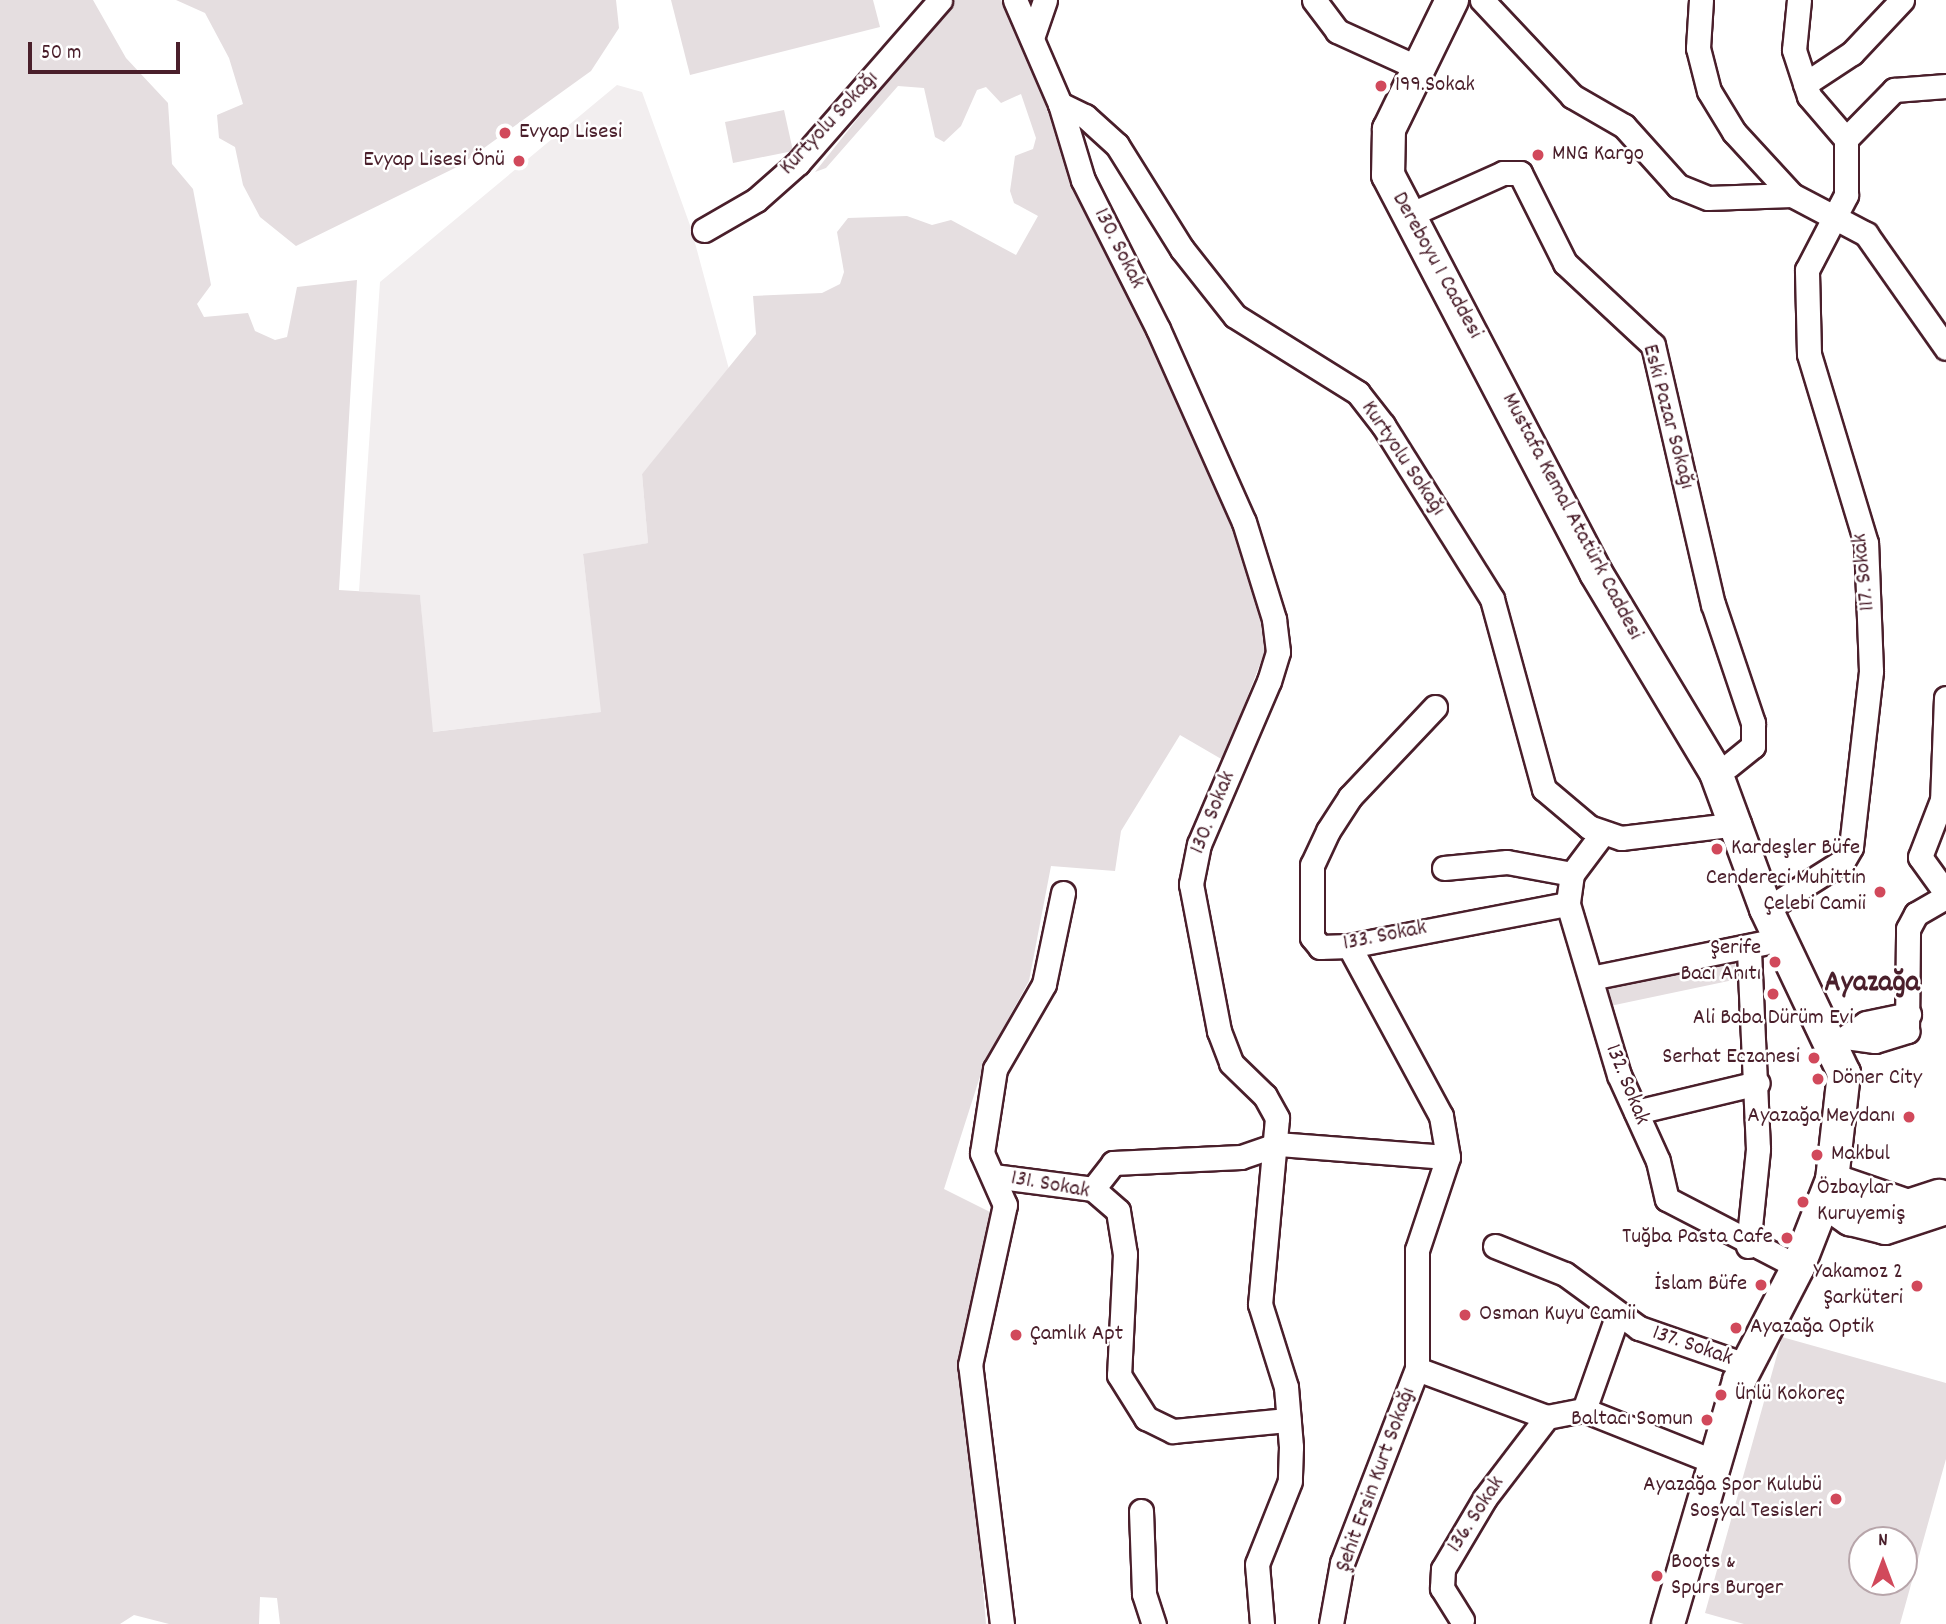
<!DOCTYPE html>
<html>
<head>
<meta charset="utf-8">
<style>
	body { margin:0 }
	#map { position:relative; width:1946px; height:1624px; overflow:hidden; background:#fff; font-family:Dekko,sans-serif }
	div>[style] { position:absolute }
	[style*='--x'] { left:calc(var(--x)*1px); top:calc(var(--y)*1px); width:calc(var(--w)*1px); rotate:calc(var(--a)*1deg) }
	.built>* { inset:0; background:#f2eeef }
	.green>* { inset:0; background:#e5dee0 }
	.roads { filter:drop-shadow(2px 0 #4a1f2b) drop-shadow(-2px 0 #4a1f2b) drop-shadow(0 2px #4a1f2b) drop-shadow(0 -2px #4a1f2b) }
	.street>* { height:23px; margin:-11.5px; padding:0 11.5px; transform-origin:11.5px; border-radius:11.5px; background:#fff }
	.secondary>* { height:32px; margin:-16px; padding:0 16px; transform-origin:16px; border-radius:16px; background:#fff }
	.dots>* { width:19px; height:19px; translate:-50% -50%; box-sizing:border-box; border:4px solid #fff; border-radius:50% }
	span { translate:-50% -50%; white-space:nowrap; text-align:center; line-height:1.15; -webkit-text-stroke:5px #fff; paint-order:stroke }
	.poi-label { font-size:23px; color:#4a1f2b }
	.left { translate:0 -50%; text-align:left }
	.right { translate:-100% -50%; text-align:right }
	.street-label { font-size:23px; color:#4a1f2b }
	.district-label { font-size:30px; color:#4a1f2b; font-weight:700 }
	.north { position:absolute; left:1848px; top:1526px; width:70px; height:70px; box-sizing:border-box; background:#fff; border:2px solid #b7a5aa; border-radius:50%; rotate:0deg; font-size:19px; font-weight:700; line-height:28px; text-align:center; color:#4a1f2b }
	.north::after { content:''; display:block; margin:auto; width:24px; height:32px; background:#d1495b; clip-path:polygon(50% 0,100% 100%,50% 72%,0 100%) }
	.scale { position:absolute; left:28px; top:42px; width:152px; height:32px; box-sizing:border-box; border:4px solid #4a1f2b; border-top:0; padding-left:9px; font-size:21px; line-height:24px; white-space:nowrap; color:#4a1f2b; -webkit-text-stroke:5px #fff; paint-order:stroke }
</style>
</head>
<body>
<div id="map">
	<div class="built">
		<i style="clip-path:polygon(617px 85px,642px 92px,691px 228px,730px 373px,642px 474px,648px 543px,583px 555px,602px 712px,432px 732px,420px 596px,359px 591px,380px 282px)"></i>
	</div>
	<div class="green">
		<i style="clip-path:polygon(0 0,93px 0,126px 58px,168px 103px,172px 164px,193px 189px,211px 285px,197px 304px,204px 317px,248px 313px,255px 331px,275px 340px,287px 337px,297px 287px,357px 280px,339px 590px,420px 595px,433px 732px,601px 712px,583px 554px,648px 543px,642px 474px,756px 334px,753px 296px,822px 293px,840px 284px,844px 272px,837px 232px,848px 218px,907px 216px,932px 225px,951px 220px,1016px 255px,1038px 216px,1014px 203px,1010px 191px,1015px 156px,1033px 149px,1036px 138px,1021px 94px,1001px 103px,986px 87px,977px 90px,961px 126px,944px 142px,935px 137px,924px 88px,898px 86px,826px 168px,815px 172px,952px 0,1001px 0,1240px 539px,1255px 581px,1265px 651px,1223px 760px,1180px 735px,1121px 831px,1115px 871px,1051px 866px,1029px 981px,985px 1061px,944px 1189px,990px 1212px,963px 1355px,986px 1624px,280px 1624px,277px 1598px,260px 1597px,259px 1624px,169px 1624px,134px 1615px,120px 1624px,0 1624px)"></i>
		<i style="clip-path:polygon(176px 0,616px 0,619px 28px,591px 71px,459px 166px,296px 246px,260px 217px,243px 185px,235px 147px,219px 138px,217px 115px,243px 104px,229px 58px,205px 13px)"></i>
		<i style="clip-path:polygon(671px 0,873px 0,880px 27px,690px 75px)"></i>
		<i style="clip-path:polygon(784px 110px,793px 151px,733px 163px,725px 122px)"></i>
		<i style="clip-path:polygon(1734px 959px,1738px 979px,1610px 1006px,1606px 986px)"></i>
		<i style="clip-path:polygon(evenodd,1782px 1337px,1946px 1383px,1946px 1459px,1900px 1624px,1744px 1624px,1705px 1613px,1782px 1337px,1862px 1540px,1904px 1540px,1904px 1582px,1862px 1582px,1862px 1540px)"></i>
	</div>
	<div class="roads">
		<div class="street">
			<i style="--x:1015;--y:0;--w:113;--a:66.6"></i>
			<i style="--x:1060;--y:104;--w:79;--a:73.2"></i>
			<i style="--x:1083;--y:180;--w:167;--a:63.3"></i>
			<i style="--x:1158;--y:329;--w:211;--a:66"></i>
			<i style="--x:1244;--y:522;--w:102;--a:72.8"></i>
			<i style="--x:1274;--y:619;--w:33;--a:83"></i>
			<i style="--x:1278;--y:652;--w:30;--a:107"></i>
			<i style="--x:1269;--y:681;--w:177;--a:113.2"></i>
			<i style="--x:1199;--y:844;--w:41;--a:101.3"></i>
			<i style="--x:1191;--y:884;--w:150;--a:79.2"></i>
			<i style="--x:1219;--y:1031;--w:34;--a:69"></i>
			<i style="--x:1231;--y:1063;--w:47;--a:44.1"></i>
			<i style="--x:1265;--y:1096;--w:25;--a:61"></i>
			<i style="--x:1277;--y:1118;--w:187;--a:95.2"></i>
			<i style="--x:1260;--y:1304;--w:87;--a:72.6"></i>
			<i style="--x:1286;--y:1387;--w:60;--a:85.2"></i>
			<i style="--x:1291;--y:1447;--w:34;--a:92"></i>
			<i style="--x:1290;--y:1481;--w:89;--a:111.7"></i>
			<i style="--x:1257;--y:1564;--w:60;--a:85.2"></i>
			<i style="--x:1314;--y:0;--w:39;--a:53"></i>
			<i style="--x:1337;--y:31;--w:87;--a:24.5"></i>
			<i style="--x:1482;--y:0;--w:132;--a:46.8"></i>
			<i style="--x:1572;--y:96;--w:60;--a:30"></i>
			<i style="--x:1624;--y:126;--w:81;--a:48"></i>
			<i style="--x:1678;--y:186;--w:32;--a:22"></i>
			<i style="--x:1708;--y:198;--w:84;--a:-2"></i>
			<i style="--x:1792;--y:195;--w:84;--a:27.8"></i>
			<i style="--x:1866;--y:234;--w:139;--a:54.9"></i>
			<i style="--x:1701;--y:0;--w:48;--a:93.6"></i>
			<i style="--x:1698;--y:48;--w:44;--a:75.7"></i>
			<i style="--x:1709;--y:91;--w:48;--a:58.6"></i>
			<i style="--x:1734;--y:132;--w:86;--a:47.4"></i>
			<i style="--x:1799;--y:0;--w:50;--a:95.7"></i>
			<i style="--x:1794;--y:50;--w:48;--a:71.9"></i>
			<i style="--x:1809;--y:96;--w:57;--a:49.3"></i>
			<i style="--x:1032;--y:38;--w:40;--a:-71.1"></i>
			<i style="--x:1805;--y:84;--w:56;--a:-33.4"></i>
			<i style="--x:1852;--y:53;--w:73;--a:-46.7"></i>
			<i style="--x:1060;--y:104;--w:28;--a:26"></i>
			<i style="--x:1085;--y:116;--w:43;--a:42.2"></i>
			<i style="--x:1117;--y:145;--w:123;--a:58"></i>
			<i style="--x:1182;--y:249;--w:85;--a:51.7"></i>
			<i style="--x:1235;--y:316;--w:145;--a:32"></i>
			<i style="--x:1358;--y:393;--w:41;--a:52"></i>
			<i style="--x:1383;--y:425;--w:205;--a:57.9"></i>
			<i style="--x:1492;--y:599;--w:197;--a:74.7"></i>
			<i style="--x:1544;--y:789;--w:59;--a:40.2"></i>
			<i style="--x:1589;--y:827;--w:34;--a:19"></i>
			<i style="--x:1621;--y:838;--w:119;--a:-6.8"></i>
			<i style="--x:1407;--y:216;--w:105;--a:-24.1"></i>
			<i style="--x:1503;--y:173;--w:17;--a:0"></i>
			<i style="--x:1520;--y:173;--w:101;--a:63.4"></i>
			<i style="--x:1565;--y:263;--w:120;--a:43"></i>
			<i style="--x:1653;--y:345;--w:266;--a:77"></i>
			<i style="--x:1713;--y:604;--w:126;--a:71.4"></i>
			<i style="--x:1753;--y:723;--w:23;--a:90"></i>
			<i style="--x:1753;--y:746;--w:32;--a:141"></i>
			<i style="--x:704;--y:230;--w:60;--a:-30"></i>
			<i style="--x:756;--y:200;--w:56;--a:-41.4"></i>
			<i style="--x:798;--y:163;--w:216;--a:-48.9"></i>
			<i style="--x:1946;--y:698;--w:102;--a:92.2"></i>
			<i style="--x:1942;--y:800;--w:61;--a:111.1"></i>
			<i style="--x:1920;--y:857;--w:44;--a:54.2"></i>
			<i style="--x:1435;--y:707;--w:124;--a:133.4"></i>
			<i style="--x:1350;--y:797;--w:40;--a:122.9"></i>
			<i style="--x:1328;--y:831;--w:38;--a:115"></i>
			<i style="--x:1312;--y:865;--w:72;--a:90"></i>
			<i style="--x:1312;--y:937;--w:13;--a:51"></i>
			<i style="--x:1320;--y:947;--w:29;--a:-2"></i>
			<i style="--x:1349;--y:946;--w:223;--a:-10.9"></i>
			<i style="--x:1602;--y:834;--w:50;--a:126.9"></i>
			<i style="--x:1572;--y:874;--w:30;--a:98"></i>
			<i style="--x:1568;--y:904;--w:178;--a:73.4"></i>
			<i style="--x:1619;--y:1075;--w:94;--a:65.6"></i>
			<i style="--x:1658;--y:1161;--w:39;--a:77"></i>
			<i style="--x:1667;--y:1199;--w:148;--a:27.4"></i>
			<i style="--x:1444;--y:868;--w:63;--a:-5.4"></i>
			<i style="--x:1507;--y:862;--w:66;--a:10.5"></i>
			<i style="--x:1775;--y:904;--w:80;--a:-32.3"></i>
			<i style="--x:1843;--y:861;--w:16;--a:-60"></i>
			<i style="--x:1851;--y:847;--w:177;--a:-83.5"></i>
			<i style="--x:1871;--y:671;--w:128;--a:-92.2"></i>
			<i style="--x:1866;--y:543;--w:197;--a:-106.8"></i>
			<i style="--x:1809;--y:354;--w:84;--a:-91.4"></i>
			<i style="--x:1807;--y:270;--w:85;--a:-62.5"></i>
			<i style="--x:1846;--y:195;--w:56;--a:-90"></i>
			<i style="--x:1846;--y:139;--w:69;--a:-45.6"></i>
			<i style="--x:1894;--y:90;--w:52;--a:-4.4"></i>
			<i style="--x:1591;--y:978;--w:176;--a:-11.5"></i>
			<i style="--x:1846;--y:1037;--w:29;--a:8"></i>
			<i style="--x:1875;--y:1041;--w:34;--a:-17"></i>
			<i style="--x:1907;--y:1031;--w:102;--a:-89.4"></i>
			<i style="--x:1908;--y:929;--w:17;--a:-62"></i>
			<i style="--x:1916;--y:914;--w:34;--a:-30"></i>
			<i style="--x:1846;--y:1037;--w:24;--a:-35"></i>
			<i style="--x:1866;--y:1023;--w:44;--a:-11.8"></i>
			<i style="--x:1636;--y:1112;--w:125;--a:-13.4"></i>
			<i style="--x:993;--y:1176;--w:101;--a:7.4"></i>
			<i style="--x:1093;--y:1189;--w:33;--a:41"></i>
			<i style="--x:1118;--y:1211;--w:44;--a:80.8"></i>
			<i style="--x:1125;--y:1254;--w:121;--a:92.8"></i>
			<i style="--x:1119;--y:1375;--w:51;--a:57.9"></i>
			<i style="--x:1146;--y:1418;--w:30;--a:26"></i>
			<i style="--x:1173;--y:1431;--w:116;--a:-5.5"></i>
			<i style="--x:1093;--y:1189;--w:33;--a:-52"></i>
			<i style="--x:1113;--y:1163;--w:128;--a:-2.7"></i>
			<i style="--x:1241;--y:1157;--w:39;--a:-19"></i>
			<i style="--x:1278;--y:1144;--w:170;--a:4.4"></i>
			<i style="--x:1495;--y:1246;--w:75;--a:21.8"></i>
			<i style="--x:1565;--y:1274;--w:92;--a:36.1"></i>
			<i style="--x:1639;--y:1328;--w:112;--a:19.2"></i>
			<i style="--x:1748;--y:1246;--w:98;--a:-84.1"></i>
			<i style="--x:1758;--y:1149;--w:201;--a:-92.6"></i>
			<i style="--x:1417;--y:1369;--w:139;--a:20.3"></i>
			<i style="--x:1547;--y:1417;--w:38;--a:-11"></i>
			<i style="--x:1584;--y:1410;--w:138;--a:21.7"></i>
			<i style="--x:1584;--y:1410;--w:99;--a:-70.5"></i>
			<i style="--x:1141;--y:1511;--w:83;--a:87.9"></i>
			<i style="--x:1144;--y:1594;--w:32;--a:72"></i>
			<i style="--x:1462;--y:1620;--w:38;--a:-122"></i>
			<i style="--x:1442;--y:1588;--w:19;--a:-87"></i>
			<i style="--x:1443;--y:1569;--w:82;--a:-59.4"></i>
			<i style="--x:1485;--y:1498;--w:102;--a:-52.6"></i>
			<i style="--x:1002;--y:1624;--w:261;--a:-97"></i>
			<i style="--x:970;--y:1365;--w:164;--a:-77.7"></i>
			<i style="--x:1005;--y:1205;--w:57;--a:-113.9"></i>
			<i style="--x:982;--y:1153;--w:85;--a:-81.2"></i>
			<i style="--x:995;--y:1069;--w:98;--a:-60"></i>
			<i style="--x:1044;--y:984;--w:93;--a:-78.2"></i>
			<i style="--x:1331;--y:1624;--w:62;--a:-79.8"></i>
			<i style="--x:1342;--y:1563;--w:208;--a:-68.9"></i>
			<i style="--x:1417;--y:1369;--w:119;--a:-90"></i>
			<i style="--x:1417;--y:1250;--w:98;--a:-71.6"></i>
			<i style="--x:1448;--y:1157;--w:42;--a:-99.7"></i>
			<i style="--x:1441;--y:1116;--w:193;--a:-118.4"></i>
		</div>
		<div class="secondary">
			<i style="--x:1452;--y:0;--w:144;--a:116"></i>
			<i style="--x:1389;--y:129;--w:46;--a:91.2"></i>
			<i style="--x:1388;--y:175;--w:449;--a:62.4"></i>
			<i style="--x:1596;--y:573;--w:233;--a:59"></i>
			<i style="--x:1716;--y:773;--w:145;--a:69.8"></i>
			<i style="--x:1766;--y:909;--w:182;--a:64.6"></i>
			<i style="--x:1844;--y:1073;--w:108;--a:96.4"></i>
			<i style="--x:1832;--y:1180;--w:93;--a:111.3"></i>
			<i style="--x:1798;--y:1267;--w:128;--a:117.4"></i>
			<i style="--x:1739;--y:1381;--w:253;--a:106.3"></i>
			<i style="--x:1832;--y:1180;--w:80;--a:18.9"></i>
			<i style="--x:1908;--y:1206;--w:33;--a:-18"></i>
			<i style="--x:1824;--y:1201;--w:32;--a:35"></i>
			<i style="--x:1850;--y:1219;--w:36;--a:14"></i>
			<i style="--x:1885;--y:1228;--w:64;--a:-18.2"></i>
		</div>
	</div>
	<div class="dots">
		<i style="left:1381px;top:86px;background:#d1495b"></i>
		<i style="left:505px;top:133px;background:#d1495b"></i>
		<i style="left:1538px;top:155px;background:#d1495b"></i>
		<i style="left:519px;top:161px;background:#d1495b"></i>
		<i style="left:1717px;top:849px;background:#d1495b"></i>
		<i style="left:1880px;top:892px;background:#d1495b"></i>
		<i style="left:1775px;top:962px;background:#d1495b"></i>
		<i style="left:1773px;top:994px;background:#d1495b"></i>
		<i style="left:1814px;top:1058px;background:#d1495b"></i>
		<i style="left:1818px;top:1079px;background:#d1495b"></i>
		<i style="left:1909px;top:1117px;background:#d1495b"></i>
		<i style="left:1817px;top:1155px;background:#d1495b"></i>
		<i style="left:1803px;top:1202px;background:#d1495b"></i>
		<i style="left:1787px;top:1238px;background:#d1495b"></i>
		<i style="left:1761px;top:1285px;background:#d1495b"></i>
		<i style="left:1917px;top:1286px;background:#d1495b"></i>
		<i style="left:1465px;top:1315px;background:#d1495b"></i>
		<i style="left:1736px;top:1328px;background:#d1495b"></i>
		<i style="left:1016px;top:1335px;background:#d1495b"></i>
		<i style="left:1721px;top:1395px;background:#d1495b"></i>
		<i style="left:1707px;top:1420px;background:#d1495b"></i>
		<i style="left:1836px;top:1499px;background:#d1495b"></i>
		<i style="left:1657px;top:1576px;background:#d1495b"></i>
	</div>
	<div class="poi-label">
		<span class="left" style="left:1395px;top:86px">199.Sokak</span>
		<span class="left" style="left:519px;top:133px">Evyap Lisesi</span>
		<span class="left" style="left:1552px;top:155px">MNG Kargo</span>
		<span class="right" style="left:505px;top:161px">Evyap Lisesi Önü</span>
		<span class="left" style="left:1731px;top:849px">Kardeşler Büfe</span>
		<span class="right" style="left:1866px;top:892px">Cendereci Muhittin<br>Çelebi Camii</span>
		<span class="right" style="left:1761px;top:962px">Şerife<br>Bacı Anıtı</span>
		<span style="left:1773px;top:1019px">Ali Baba Dürüm Evi</span>
		<span class="right" style="left:1800px;top:1058px">Serhat Eczanesi</span>
		<span class="left" style="left:1832px;top:1079px">Döner City</span>
		<span class="right" style="left:1895px;top:1117px">Ayazağa Meydanı</span>
		<span class="left" style="left:1831px;top:1155px">Makbul</span>
		<span class="left" style="left:1817px;top:1202px">Özbaylar<br>Kuruyemiş</span>
		<span class="right" style="left:1773px;top:1238px">Tuğba Pasta Cafe</span>
		<span class="right" style="left:1903px;top:1286px">Yakamoz 2<br>Şarküteri</span>
		<span class="right" style="left:1747px;top:1285px">İslam Büfe</span>
		<span class="left" style="left:1479px;top:1315px">Osman Kuyu Camii</span>
		<span class="left" style="left:1750px;top:1328px">Ayazağa Optik</span>
		<span class="left" style="left:1030px;top:1335px">Çamlık Apt</span>
		<span class="left" style="left:1735px;top:1395px">Ünlü Kokoreç</span>
		<span class="right" style="left:1693px;top:1420px">Baltacı Somun</span>
		<span class="right" style="left:1822px;top:1499px">Ayazağa Spor Kulubü<br>Sosyal Tesisleri</span>
		<span class="left" style="left:1671px;top:1576px">Boots &amp;<br>Spurs Burger</span>
	</div>
	<div class="street-label">
		<span style="left:830px;top:124px;rotate:-47deg">Kurtyolu Sokağı</span>
		<span style="left:1118px;top:249px;rotate:63deg">130. Sokak</span>
		<span style="left:1436px;top:266px;rotate:61deg">Dereboyu 1 Caddesi</span>
		<span style="left:1667px;top:417px;rotate:75deg">Eski Pazar Sokağı</span>
		<span style="left:1402px;top:459px;rotate:56deg">Kurtyolu Sokağı</span>
		<span style="left:1571px;top:517px;rotate:62deg">Mustafa Kemal Atatürk Caddesi</span>
		<span style="left:1865px;top:572px;rotate:-96deg">117. Sokak</span>
		<span style="left:1214px;top:813px;rotate:-68deg">130. Sokak</span>
		<span style="left:1385px;top:937px;rotate:-11deg">133. Sokak</span>
		<span style="left:1626px;top:1085px;rotate:68deg">132. Sokak</span>
		<span style="left:1050px;top:1186px;rotate:10deg">131. Sokak</span>
		<span style="left:1692px;top:1347px;rotate:19deg">137. Sokak</span>
		<span style="left:1377px;top:1480px;rotate:-70deg">Şehit Ersin Kurt Sokağı</span>
		<span style="left:1477px;top:1515px;rotate:-57deg">136. Sokak</span>
	</div>
	<div class="district-label">
		<span style="left:1872px;top:985px">Ayazağa</span>
	</div>
	<div class="north">N</div>
	<div class="scale">50 m</div>
</div>
</body>
</html>
